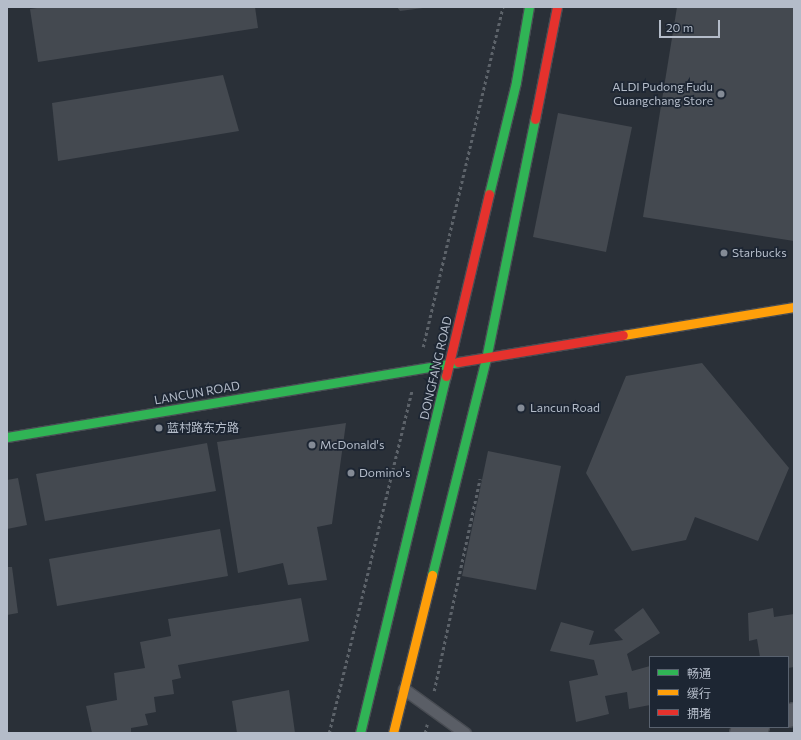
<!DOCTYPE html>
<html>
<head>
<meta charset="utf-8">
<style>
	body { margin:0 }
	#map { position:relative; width:801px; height:740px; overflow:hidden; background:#2a3038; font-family:Commissioner,"Noto Sans SC",sans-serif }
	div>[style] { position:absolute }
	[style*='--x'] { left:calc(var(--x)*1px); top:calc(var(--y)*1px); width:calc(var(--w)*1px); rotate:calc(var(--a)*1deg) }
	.building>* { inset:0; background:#444950 }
	.path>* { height:2.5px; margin-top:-1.25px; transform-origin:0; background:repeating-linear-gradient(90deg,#5d636a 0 3px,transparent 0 6px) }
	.roads { filter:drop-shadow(1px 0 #484c53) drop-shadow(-1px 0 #484c53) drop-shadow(0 1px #484c53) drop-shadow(0 -1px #484c53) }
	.lane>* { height:11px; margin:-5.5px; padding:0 5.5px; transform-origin:5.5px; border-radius:5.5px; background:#5a5e66 }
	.street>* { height:22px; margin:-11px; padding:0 11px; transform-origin:11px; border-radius:11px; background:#5a5e66 }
	.fast>* { height:9px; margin:-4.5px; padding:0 4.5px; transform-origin:4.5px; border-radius:4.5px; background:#30b455 }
	.slow>* { height:9px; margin:-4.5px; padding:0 4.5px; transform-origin:4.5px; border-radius:4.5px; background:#ff9f0a }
	.jam>* { height:9px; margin:-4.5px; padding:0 4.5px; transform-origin:4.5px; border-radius:4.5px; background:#e5322d }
	.dots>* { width:11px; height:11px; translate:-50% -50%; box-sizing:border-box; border:2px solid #1d2633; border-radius:50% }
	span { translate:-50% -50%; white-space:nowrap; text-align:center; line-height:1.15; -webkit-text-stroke:3.5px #1d2633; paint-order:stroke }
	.poi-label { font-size:12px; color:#b4bcc9 }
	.right { translate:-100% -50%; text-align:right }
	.left { translate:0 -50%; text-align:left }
	.street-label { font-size:12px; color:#b4bcc9 }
	.frame { position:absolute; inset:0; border:8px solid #b4bcc9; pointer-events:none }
	.legend { position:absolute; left:649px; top:656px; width:140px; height:72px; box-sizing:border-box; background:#1d2633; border:1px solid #59626f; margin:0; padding:5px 7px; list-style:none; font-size:12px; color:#b4bcc9 }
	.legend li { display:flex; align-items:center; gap:8px; height:20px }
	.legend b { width:20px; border:1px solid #59626f }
	.scale { position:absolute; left:659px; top:20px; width:61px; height:18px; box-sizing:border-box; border:2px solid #b4bcc9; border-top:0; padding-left:5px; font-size:12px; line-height:14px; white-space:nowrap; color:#b4bcc9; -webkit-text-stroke:3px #1d2633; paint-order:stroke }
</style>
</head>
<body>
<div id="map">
	<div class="building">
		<i style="clip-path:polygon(44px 7px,255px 7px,258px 28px,38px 62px,30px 9px)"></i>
		<i style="clip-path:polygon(397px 7px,423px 7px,423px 8px,400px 11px)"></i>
		<i style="clip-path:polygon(677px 7px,794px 7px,794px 241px,643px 217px)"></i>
		<i style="clip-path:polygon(223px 75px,239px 131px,58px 161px,52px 103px)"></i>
		<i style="clip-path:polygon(558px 113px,632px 127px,606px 252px,533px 237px)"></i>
		<i style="clip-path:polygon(702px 363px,789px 468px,758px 541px,695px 517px,686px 540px,632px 551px,586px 473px,626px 376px)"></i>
		<i style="clip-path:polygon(346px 423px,332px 524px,317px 527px,327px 580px,288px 585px,283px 563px,238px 573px,217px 442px)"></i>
		<i style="clip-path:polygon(207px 443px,216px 491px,45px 521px,36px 474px)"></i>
		<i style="clip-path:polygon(488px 451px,561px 466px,536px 590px,462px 576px)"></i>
		<i style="clip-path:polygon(18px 478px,27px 525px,7px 529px,7px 480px)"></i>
		<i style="clip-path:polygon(220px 529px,228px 576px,57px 606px,49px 559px)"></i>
		<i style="clip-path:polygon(7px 567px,12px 567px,18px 613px,7px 615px)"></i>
		<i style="clip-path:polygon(301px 598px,309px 641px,178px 665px,181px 678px,172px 680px,174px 694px,154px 697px,156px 712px,145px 714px,148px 725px,131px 728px,131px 733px,92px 733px,86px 706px,117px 700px,114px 673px,145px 668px,140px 642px,171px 636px,168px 619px)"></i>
		<i style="clip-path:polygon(643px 608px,660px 633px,627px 654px,632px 671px,650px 666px,650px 705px,629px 709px,627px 692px,605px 696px,609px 714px,576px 722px,569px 681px,598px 675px,594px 660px,550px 651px,561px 622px,594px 631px,589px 645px,623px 640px,614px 630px)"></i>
		<i style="clip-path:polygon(773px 608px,774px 617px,794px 614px,794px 667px,788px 668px,788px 657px,760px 657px,757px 639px,749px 641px,748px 613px)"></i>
		<i style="clip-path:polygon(289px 690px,295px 733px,237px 733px,232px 701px)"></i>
	</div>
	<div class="path">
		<i style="--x:423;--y:347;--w:349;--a:-76.8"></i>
		<i style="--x:434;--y:691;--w:217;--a:-77.8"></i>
		<i style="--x:329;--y:733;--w:352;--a:-76.4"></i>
		<i style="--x:425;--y:733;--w:9;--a:-77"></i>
	</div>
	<div class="roads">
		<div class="lane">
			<i style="--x:404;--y:689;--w:75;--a:35.8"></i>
		</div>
		<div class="street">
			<i style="--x:788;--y:716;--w:6;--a:-18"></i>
			<i style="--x:741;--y:733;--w:18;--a:-19"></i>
		</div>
		<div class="fast">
			<i style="--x:489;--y:194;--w:115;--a:-76.4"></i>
			<i style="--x:516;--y:82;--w:76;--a:-80.2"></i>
			<i style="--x:7;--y:437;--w:457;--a:-9.4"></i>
			<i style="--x:432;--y:575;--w:223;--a:-76"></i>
			<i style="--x:486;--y:359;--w:245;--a:-78.5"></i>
			<i style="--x:360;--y:733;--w:367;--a:-76.5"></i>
		</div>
		<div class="slow">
			<i style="--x:623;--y:335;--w:173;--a:-9.3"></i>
			<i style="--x:393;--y:733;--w:163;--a:-76.1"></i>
		</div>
		<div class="jam">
			<i style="--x:535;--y:119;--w:114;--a:-78.9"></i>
			<i style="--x:458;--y:362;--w:167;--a:-9.3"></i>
			<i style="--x:446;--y:376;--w:187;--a:-76.7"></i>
		</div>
	</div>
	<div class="dots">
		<i style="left:721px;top:94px;background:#848b96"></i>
		<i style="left:724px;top:253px;background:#848b96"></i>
		<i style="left:521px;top:408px;background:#848b96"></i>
		<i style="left:159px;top:428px;background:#848b96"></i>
		<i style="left:312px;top:445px;background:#848b96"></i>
		<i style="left:351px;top:473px;background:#848b96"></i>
	</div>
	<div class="poi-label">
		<span class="right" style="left:713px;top:94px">ALDI Pudong Fudu<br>Guangchang Store</span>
		<span class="left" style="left:732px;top:253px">Starbucks</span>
		<span class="left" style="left:530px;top:408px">Lancun Road</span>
		<span class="left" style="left:167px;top:428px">蓝村路东方路</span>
		<span class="left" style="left:320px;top:445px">McDonald's</span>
		<span class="left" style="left:359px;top:473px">Domino's</span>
	</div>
	<div class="street-label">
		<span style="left:436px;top:368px;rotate:-77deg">DONGFANG ROAD</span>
		<span style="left:197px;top:393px;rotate:-10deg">LANCUN ROAD</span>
	</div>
	<div class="frame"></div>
	<ul class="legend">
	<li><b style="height:5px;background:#30b455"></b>畅通</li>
	<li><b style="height:5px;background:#ff9f0a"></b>缓行</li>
	<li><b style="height:5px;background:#e5322d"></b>拥堵</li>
	</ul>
	<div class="scale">20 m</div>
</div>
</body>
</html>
